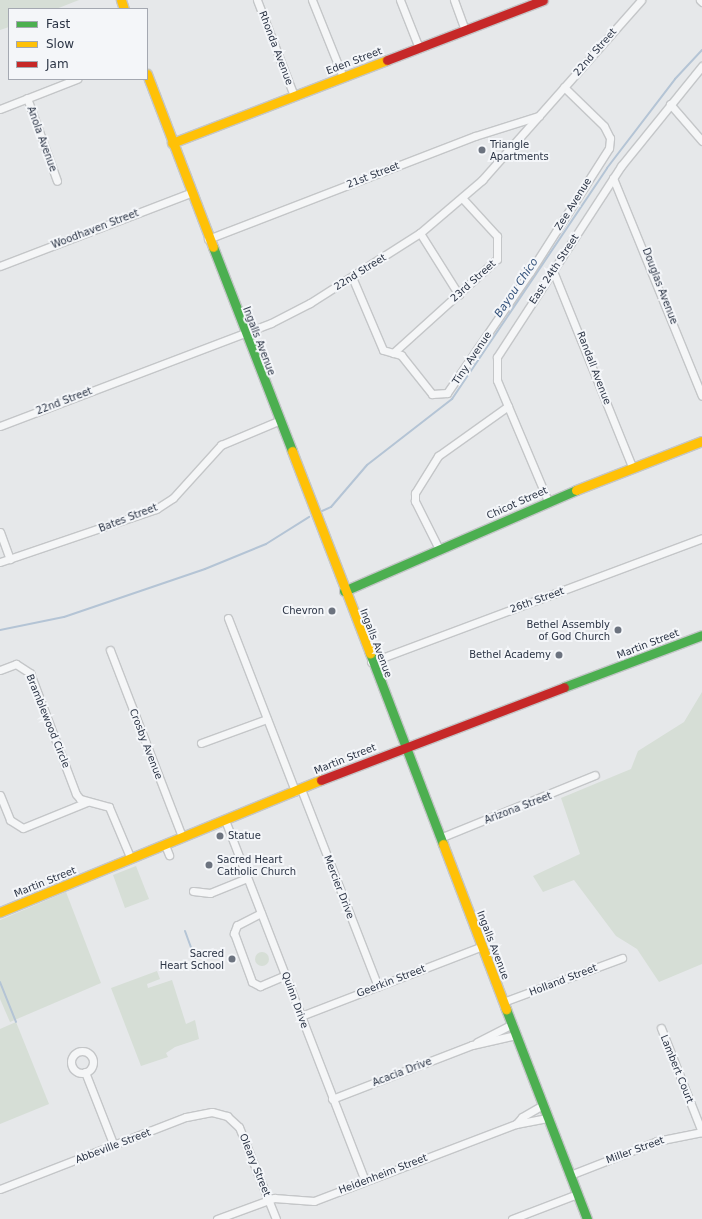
<!DOCTYPE html>
<html>
<head>
<meta charset="utf-8">
<style>
	body { margin:0 }
	#map { position:relative; width:702px; height:1219px; overflow:hidden; background:#e6e8ea; font-family:"DejaVu Sans",sans-serif }
	div>[style] { position:absolute }
	[style*='--x'] { left:calc(var(--x)*1px); top:calc(var(--y)*1px); width:calc(var(--w)*1px); rotate:calc(var(--a)*1deg) }
	.green>* { inset:0; background:#d6ded6 }
	.round { border-radius:50% }
	.stream>* { height:2px; margin:-1px; padding:0 1px; transform-origin:1px; border-radius:1px; background:#b4c4d5 }
	.roads { filter:drop-shadow(1px 0 #c4c6c8) drop-shadow(-1px 0 #c4c6c8) drop-shadow(0 1px #c4c6c8) drop-shadow(0 -1px #c4c6c8) }
	.street>* { height:7px; margin:-3.5px; padding:0 3.5px; transform-origin:3.5px; border-radius:3.5px; background:#f5f6f7 }
	.street>.ring { margin:-3.5px; padding:0; box-sizing:content-box; background:none; border:7px solid #f5f6f7; border-radius:50% }
	.fast>* { height:9px; margin:-4.5px; padding:0 4.5px; transform-origin:4.5px; border-radius:4.5px; background:#4caf50 }
	.slow>* { height:9px; margin:-4.5px; padding:0 4.5px; transform-origin:4.5px; border-radius:4.5px; background:#ffc107 }
	.jam>* { height:9px; margin:-4.5px; padding:0 4.5px; transform-origin:4.5px; border-radius:4.5px; background:#c62828 }
	.dots>* { width:11px; height:11px; translate:-50% -50%; box-sizing:border-box; border:2px solid #f4f6f9; border-radius:50% }
	span { translate:-50% -50%; white-space:nowrap; text-align:center; line-height:1.15; -webkit-text-stroke:4px #f4f6f9; paint-order:stroke }
	.street-label { font-size:10px; color:#2b3445 }
	.poi-label { font-size:10px; color:#2b3445 }
	.left { translate:0 -50%; text-align:left }
	.right { translate:-100% -50%; text-align:right }
	.water-label { font-size:11px; color:#34527a; font-style:italic }
	.legend { position:absolute; left:8px; top:8px; width:140px; height:72px; box-sizing:border-box; background:#f4f6f9; border:1px solid #a4a8b1; margin:0; padding:5px 7px; list-style:none; font-size:12px; color:#2b3445 }
	.legend li { display:flex; align-items:center; gap:8px; height:20px }
	.legend b { width:20px; border:1px solid #a4a8b1 }
</style>
</head>
<body>
<div id="map">
	<div class="green">
		<i style="clip-path:polygon(0 0,79px 0,56px 9px,9px 9px,9px 27px,0 30px)"></i>
		<i style="clip-path:polygon(702px 692px,702px 964px,659px 982px,637px 949px,616px 936px,574px 880px,543px 892px,533px 876px,580px 854px,561px 798px,631px 769px,638px 751px,684px 722px)"></i>
		<i style="clip-path:polygon(136px 866px,149px 899px,125px 908px,113px 875px)"></i>
		<i style="clip-path:polygon(66px 892px,101px 983px,10px 1022px,0 999px,0 920px)"></i>
		<i class="round" style="left:255px;top:952px;width:14px;height:14px"></i>
		<i style="clip-path:polygon(157px 971px,160px 979px,147px 984px,148px 988px,172px 980px,186px 1024px,195px 1020px,199px 1039px,175px 1047px,166px 1053px,168px 1057px,141px 1066px,111px 988px)"></i>
		<i style="clip-path:polygon(16px 1022px,49px 1104px,0 1124px,0 1029px)"></i>
	</div>
	<div class="stream">
		<i style="--x:322;--y:511;--w:10;--a:-24"></i>
		<i style="--x:331;--y:507;--w:55;--a:-49.4"></i>
		<i style="--x:367;--y:465;--w:108;--a:-37.8"></i>
		<i style="--x:452;--y:399;--w:278;--a:-56.1"></i>
		<i style="--x:607;--y:168;--w:112;--a:-52.6"></i>
		<i style="--x:675;--y:79;--w:40;--a:-47"></i>
		<i style="--x:0;--y:630;--w:65;--a:-11.5"></i>
		<i style="--x:64;--y:617;--w:149;--a:-18.8"></i>
		<i style="--x:205;--y:569;--w:66;--a:-22.3"></i>
		<i style="--x:266;--y:544;--w:51;--a:-32.1"></i>
		<i style="--x:185;--y:931;--w:33;--a:70"></i>
		<i style="--x:0;--y:982;--w:43;--a:68.2"></i>
	</div>
	<div class="roads">
		<div class="street">
			<i style="--x:257;--y:0;--w:103;--a:68.9"></i>
			<i style="--x:312;--y:0;--w:83;--a:68.1"></i>
			<i style="--x:400;--y:0;--w:52;--a:68.4"></i>
			<i style="--x:454;--y:0;--w:32;--a:70"></i>
			<i style="--x:700;--y:0;--w:3;--a:45"></i>
			<i style="--x:27;--y:98;--w:88;--a:70.1"></i>
			<i style="--x:670;--y:104;--w:49;--a:49.1"></i>
			<i style="--x:0;--y:109;--w:83;--a:-21.3"></i>
			<i style="--x:613;--y:178;--w:235;--a:67.8"></i>
			<i style="--x:420;--y:233;--w:73;--a:57.8"></i>
			<i style="--x:208;--y:239;--w:286;--a:-21.1"></i>
			<i style="--x:475;--y:136;--w:67;--a:-17.4"></i>
			<i style="--x:0;--y:266;--w:204;--a:-21"></i>
			<i style="--x:553;--y:271;--w:211;--a:68"></i>
			<i style="--x:352;--y:277;--w:79;--a:67"></i>
			<i style="--x:383;--y:350;--w:19;--a:16"></i>
			<i style="--x:401;--y:355;--w:50;--a:51.5"></i>
			<i style="--x:432;--y:394;--w:15;--a:-4"></i>
			<i style="--x:447;--y:393;--w:147;--a:-55.6"></i>
			<i style="--x:530;--y:272;--w:147;--a:-57.5"></i>
			<i style="--x:609;--y:148;--w:10;--a:-84"></i>
			<i style="--x:610;--y:138;--w:13;--a:-117"></i>
			<i style="--x:604;--y:126;--w:56;--a:-135.7"></i>
			<i style="--x:393;--y:353;--w:140;--a:-42.1"></i>
			<i style="--x:497;--y:259;--w:23;--a:-90"></i>
			<i style="--x:497;--y:236;--w:50;--a:-132.6"></i>
			<i style="--x:0;--y:426;--w:290;--a:-20.8"></i>
			<i style="--x:271;--y:323;--w:44;--a:-27.1"></i>
			<i style="--x:310;--y:303;--w:130;--a:-32.5"></i>
			<i style="--x:420;--y:233;--w:82;--a:-40.5"></i>
			<i style="--x:482;--y:180;--w:240;--a:-48.5"></i>
			<i style="--x:548;--y:501;--w:131;--a:-112.9"></i>
			<i style="--x:497;--y:380;--w:23;--a:-90"></i>
			<i style="--x:497;--y:357;--w:228;--a:-57"></i>
			<i style="--x:621;--y:166;--w:129;--a:-51"></i>
			<i style="--x:0;--y:532;--w:29;--a:70"></i>
			<i style="--x:439;--y:549;--w:54;--a:-116.6"></i>
			<i style="--x:415;--y:501;--w:8;--a:-90"></i>
			<i style="--x:415;--y:493;--w:44;--a:-58.1"></i>
			<i style="--x:438;--y:456;--w:86;--a:-35.5"></i>
			<i style="--x:0;--y:562;--w:165;--a:-18.8"></i>
			<i style="--x:156;--y:509;--w:20;--a:-33"></i>
			<i style="--x:173;--y:498;--w:72;--a:-47.8"></i>
			<i style="--x:221;--y:445;--w:62;--a:-22.8"></i>
			<i style="--x:228;--y:618;--w:186;--a:68.8"></i>
			<i style="--x:110;--y:650;--w:200;--a:68.9"></i>
			<i style="--x:371;--y:662;--w:353;--a:-20.5"></i>
			<i style="--x:0;--y:670;--w:17;--a:-21"></i>
			<i style="--x:16;--y:664;--w:17;--a:33"></i>
			<i style="--x:30;--y:673;--w:129;--a:69.2"></i>
			<i style="--x:76;--y:794;--w:6;--a:51"></i>
			<i style="--x:80;--y:799;--w:30;--a:15"></i>
			<i style="--x:109;--y:807;--w:56;--a:67.1"></i>
			<i style="--x:201;--y:743;--w:70;--a:-20"></i>
			<i style="--x:301;--y:789;--w:212;--a:68.7"></i>
			<i style="--x:0;--y:795;--w:27;--a:68"></i>
			<i style="--x:10;--y:820;--w:15;--a:32"></i>
			<i style="--x:23;--y:828;--w:69;--a:-22.1"></i>
			<i style="--x:225;--y:820;--w:387;--a:68.8"></i>
			<i style="--x:440;--y:838;--w:167;--a:-22.1"></i>
			<i style="--x:165;--y:845;--w:11;--a:68"></i>
			<i style="--x:193;--y:891;--w:17;--a:7"></i>
			<i style="--x:210;--y:893;--w:40;--a:-22"></i>
			<i style="--x:261;--y:913;--w:27;--a:153"></i>
			<i style="--x:237;--y:925;--w:9;--a:111"></i>
			<i style="--x:234;--y:933;--w:52;--a:69.8"></i>
			<i style="--x:252;--y:982;--w:9;--a:27"></i>
			<i style="--x:260;--y:986;--w:28;--a:-23"></i>
			<i style="--x:503;--y:1002;--w:127;--a:-20.3"></i>
			<i style="--x:301;--y:1016;--w:194;--a:-21.1"></i>
			<i style="--x:661;--y:1028;--w:112;--a:68.5"></i>
			<i style="--x:477;--y:1042;--w:39;--a:-27"></i>
			<i class="ring" style="left:71px;top:1051px;width:15px;height:15px"></i>
			<i style="--x:85;--y:1072;--w:79;--a:68.6"></i>
			<i style="--x:332;--y:1099;--w:150;--a:-21.1"></i>
			<i style="--x:472;--y:1045;--w:45;--a:-12.8"></i>
			<i style="--x:516;--y:1124;--w:9;--a:-49"></i>
			<i style="--x:522;--y:1117;--w:24;--a:-30"></i>
			<i style="--x:570;--y:1175;--w:93;--a:-21.3"></i>
			<i style="--x:657;--y:1141;--w:46;--a:-11.3"></i>
			<i style="--x:0;--y:1189;--w:199;--a:-21.2"></i>
			<i style="--x:186;--y:1117;--w:26;--a:-11"></i>
			<i style="--x:212;--y:1112;--w:16;--a:15"></i>
			<i style="--x:227;--y:1116;--w:16;--a:43"></i>
			<i style="--x:239;--y:1127;--w:99;--a:68.1"></i>
			<i style="--x:217;--y:1219;--w:61;--a:-20.2"></i>
			<i style="--x:274;--y:1198;--w:40;--a:4.3"></i>
			<i style="--x:314;--y:1201;--w:216;--a:-20.9"></i>
			<i style="--x:516;--y:1124;--w:33;--a:-11"></i>
			<i style="--x:512;--y:1219;--w:70;--a:-21"></i>
		</div>
		<div class="fast">
			<i style="--x:213;--y:247;--w:219;--a:68.8"></i>
			<i style="--x:344;--y:591;--w:253;--a:-23.5"></i>
			<i style="--x:370;--y:653;--w:204;--a:69.1"></i>
			<i style="--x:564;--y:687;--w:147;--a:-20.6"></i>
			<i style="--x:506;--y:1009;--w:225;--a:68.9"></i>
		</div>
		<div class="slow">
			<i style="--x:121;--y:0;--w:9;--a:72"></i>
			<i style="--x:147;--y:74;--w:185;--a:69.1"></i>
			<i style="--x:172;--y:143;--w:230;--a:-21.1"></i>
			<i style="--x:292;--y:451;--w:217;--a:68.9"></i>
			<i style="--x:576;--y:490;--w:135;--a:-21.3"></i>
			<i style="--x:443;--y:844;--w:177;--a:69.1"></i>
			<i style="--x:0;--y:912;--w:347;--a:-22.4"></i>
		</div>
		<div class="jam">
			<i style="--x:387;--y:60;--w:167;--a:-21"></i>
			<i style="--x:321;--y:780;--w:260;--a:-20.9"></i>
		</div>
	</div>
	<div class="dots">
		<i style="left:482px;top:150px;background:#6c737f"></i>
		<i style="left:332px;top:611px;background:#6c737f"></i>
		<i style="left:618px;top:630px;background:#6c737f"></i>
		<i style="left:559px;top:655px;background:#6c737f"></i>
		<i style="left:220px;top:836px;background:#6c737f"></i>
		<i style="left:209px;top:865px;background:#6c737f"></i>
		<i style="left:232px;top:959px;background:#6c737f"></i>
	</div>
	<div class="street-label">
		<span style="left:276px;top:48px;rotate:69deg">Rhonda Avenue</span>
		<span style="left:595px;top:52px;rotate:-49deg">22nd Street</span>
		<span style="left:354px;top:61px;rotate:-21deg">Eden Street</span>
		<span style="left:42px;top:139px;rotate:70deg">Anola Avenue</span>
		<span style="left:373px;top:175px;rotate:-21deg">21st Street</span>
		<span style="left:573px;top:204px;rotate:-58deg">Zee Avenue</span>
		<span style="left:95px;top:229px;rotate:-21deg">Woodhaven Street</span>
		<span style="left:554px;top:269px;rotate:-57deg">East 24th Street</span>
		<span style="left:360px;top:272px;rotate:-32deg">22nd Street</span>
		<span style="left:473px;top:281px;rotate:-42deg">23rd Street</span>
		<span style="left:660px;top:286px;rotate:69deg">Douglas Avenue</span>
		<span style="left:259px;top:341px;rotate:69deg">Ingalls Avenue</span>
		<span style="left:472px;top:358px;rotate:-56deg">Tiny Avenue</span>
		<span style="left:594px;top:368px;rotate:69deg">Randall Avenue</span>
		<span style="left:64px;top:401px;rotate:-21deg">22nd Street</span>
		<span style="left:517px;top:503px;rotate:-24deg">Chicot Street</span>
		<span style="left:128px;top:518px;rotate:-21deg">Bates Street</span>
		<span style="left:537px;top:600px;rotate:-20deg">26th Street</span>
		<span style="left:376px;top:643px;rotate:69deg">Ingalls Avenue</span>
		<span style="left:648px;top:644px;rotate:-21deg">Martin Street</span>
		<span style="left:48px;top:721px;rotate:68deg">Bramblewood Circle</span>
		<span style="left:146px;top:744px;rotate:69deg">Crosby Avenue</span>
		<span style="left:345px;top:759px;rotate:-22deg">Martin Street</span>
		<span style="left:518px;top:808px;rotate:-21deg">Arizona Street</span>
		<span style="left:45px;top:882px;rotate:-22deg">Martin Street</span>
		<span style="left:339px;top:887px;rotate:69deg">Mercier Drive</span>
		<span style="left:493px;top:945px;rotate:69deg">Ingalls Avenue</span>
		<span style="left:563px;top:980px;rotate:-21deg">Holland Street</span>
		<span style="left:391px;top:981px;rotate:-21deg">Geerkin Street</span>
		<span style="left:295px;top:1000px;rotate:70deg">Quinn Drive</span>
		<span style="left:677px;top:1069px;rotate:68deg">Lambert Court</span>
		<span style="left:402px;top:1072px;rotate:-21deg">Acacia Drive</span>
		<span style="left:113px;top:1146px;rotate:-21deg">Abbeville Street</span>
		<span style="left:635px;top:1150px;rotate:-20deg">Miller Street</span>
		<span style="left:255px;top:1165px;rotate:68deg">Oleary Street</span>
		<span style="left:383px;top:1174px;rotate:-21deg">Heidenheim Street</span>
	</div>
	<div class="poi-label">
		<span class="left" style="left:490px;top:150px">Triangle<br>Apartments</span>
		<span class="right" style="left:324px;top:611px">Chevron</span>
		<span class="right" style="left:610px;top:630px">Bethel Assembly<br>of God Church</span>
		<span class="right" style="left:551px;top:655px">Bethel Academy</span>
		<span class="left" style="left:228px;top:836px">Statue</span>
		<span class="left" style="left:217px;top:865px">Sacred Heart<br>Catholic Church</span>
		<span class="right" style="left:224px;top:959px">Sacred<br>Heart School</span>
	</div>
	<div class="water-label">
		<span style="left:517px;top:288px;rotate:-56deg">Bayou Chico</span>
	</div>
	<ul class="legend">
	<li><b style="height:5px;background:#4caf50"></b>Fast</li>
	<li><b style="height:5px;background:#ffc107"></b>Slow</li>
	<li><b style="height:5px;background:#c62828"></b>Jam</li>
	</ul>
</div>
</body>
</html>
